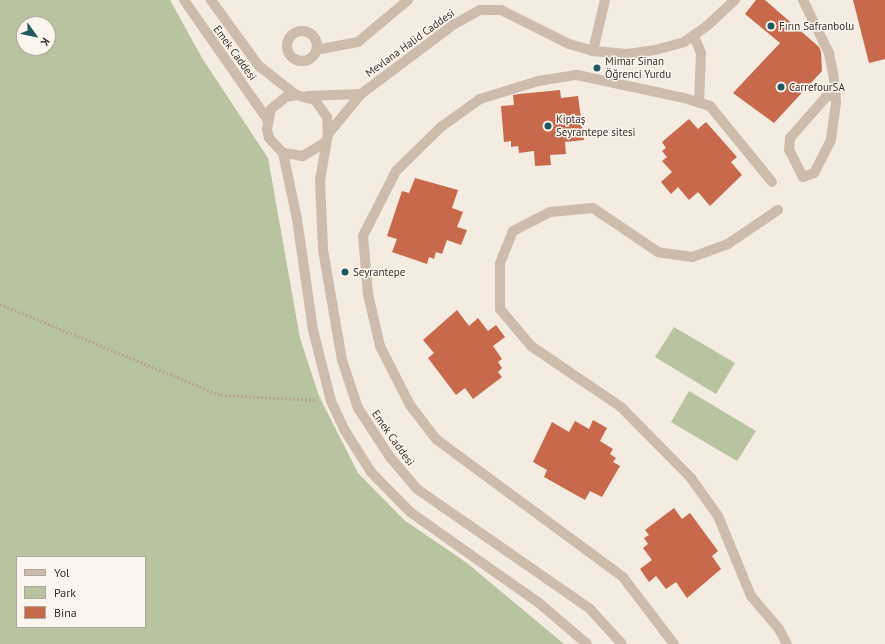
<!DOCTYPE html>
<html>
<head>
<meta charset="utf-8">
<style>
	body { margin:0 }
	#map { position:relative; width:885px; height:644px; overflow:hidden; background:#f4ebe1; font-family:"PT Sans",sans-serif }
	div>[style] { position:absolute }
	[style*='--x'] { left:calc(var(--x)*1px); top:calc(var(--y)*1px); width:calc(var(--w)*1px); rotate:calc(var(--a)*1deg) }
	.green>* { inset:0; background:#b8c4a0 }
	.building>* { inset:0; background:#c8694b }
	.path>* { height:2.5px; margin-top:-1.25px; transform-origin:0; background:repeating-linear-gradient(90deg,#b9a596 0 2px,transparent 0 4px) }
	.minor>* { height:10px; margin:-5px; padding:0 5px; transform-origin:5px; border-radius:5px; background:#cdbbac }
	.minor>.ring { margin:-5px; padding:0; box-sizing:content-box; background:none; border:10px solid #cdbbac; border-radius:50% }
	.dots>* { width:11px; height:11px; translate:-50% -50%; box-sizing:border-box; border:2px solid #fbf5ee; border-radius:50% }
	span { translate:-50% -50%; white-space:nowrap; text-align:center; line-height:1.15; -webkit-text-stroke:3px #fbf5ee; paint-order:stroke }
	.poi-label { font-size:11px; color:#3b302b }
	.left { translate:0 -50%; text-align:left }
	.street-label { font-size:11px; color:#3b302b }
	.legend { position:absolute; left:16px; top:556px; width:130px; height:72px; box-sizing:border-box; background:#fbf5ee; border:1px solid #aea6a0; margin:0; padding:5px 7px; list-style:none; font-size:12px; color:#3b302b }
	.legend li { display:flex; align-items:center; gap:8px; height:20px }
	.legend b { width:20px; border:1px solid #aea6a0 }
	.north { position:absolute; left:16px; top:16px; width:40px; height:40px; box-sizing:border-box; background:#fbf5ee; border:1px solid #aea6a0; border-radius:50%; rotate:123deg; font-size:11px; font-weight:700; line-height:16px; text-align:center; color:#3b302b }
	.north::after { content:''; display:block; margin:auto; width:14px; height:18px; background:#1f5a5e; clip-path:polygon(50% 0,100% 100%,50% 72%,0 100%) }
</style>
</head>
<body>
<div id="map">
	<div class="green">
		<i style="clip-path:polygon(evenodd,0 0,170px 0,202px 58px,268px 158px,300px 338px,319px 396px,358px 473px,404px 520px,467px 563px,564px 644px,0 644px,0 0,24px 24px,48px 24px,48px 48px,24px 48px,24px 24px,0 0,17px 557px,145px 557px,145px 627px,17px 627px,17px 557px)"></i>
		<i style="clip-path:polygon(674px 327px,735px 363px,716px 394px,655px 357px)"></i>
		<i style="clip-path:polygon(689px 391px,756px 431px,737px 461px,671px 422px)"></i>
	</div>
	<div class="building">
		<i style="clip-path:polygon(756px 0,765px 0,819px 47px,821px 52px,822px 71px,774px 123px,733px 93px,780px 43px,745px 14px)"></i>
		<i style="clip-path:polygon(853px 0,885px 0,885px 59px,869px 63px)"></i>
		<i style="clip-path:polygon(560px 90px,561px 98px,578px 96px,584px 140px,565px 142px,566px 154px,550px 155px,551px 165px,535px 166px,534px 151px,519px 153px,518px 146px,511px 147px,511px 141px,504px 142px,501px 106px,514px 105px,513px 95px,519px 94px)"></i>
		<i style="clip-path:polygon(689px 119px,698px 129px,706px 122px,737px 157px,731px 162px,742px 175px,710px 206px,698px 192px,689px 200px,678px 187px,671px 194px,661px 182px,672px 172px,662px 161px,667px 157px,662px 151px,666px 148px,662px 142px)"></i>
		<i style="clip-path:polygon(415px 178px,458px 190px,452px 208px,463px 212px,457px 227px,467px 230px,461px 245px,447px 240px,442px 254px,436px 252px,434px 259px,429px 257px,427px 264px,392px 252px,397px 239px,387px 236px,402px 191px,409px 193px)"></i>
		<i style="clip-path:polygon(457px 310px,469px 326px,478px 318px,488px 331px,496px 325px,505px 337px,493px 346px,502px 359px,498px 362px,502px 368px,498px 372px,502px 377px,473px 399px,465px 388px,456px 395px,428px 358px,434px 353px,423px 340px)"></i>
		<i style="clip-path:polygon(593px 420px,607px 428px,600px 441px,613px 449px,610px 454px,616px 458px,613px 462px,620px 466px,602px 497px,590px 491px,585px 500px,544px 477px,547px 470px,533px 462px,552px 422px,569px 432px,575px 421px,589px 429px)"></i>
		<i style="clip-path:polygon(674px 508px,682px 519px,690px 513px,718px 551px,712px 556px,721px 569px,687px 598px,676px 582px,666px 589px,656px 576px,649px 582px,640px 569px,652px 560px,643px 548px,648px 544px,644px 538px,649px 535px,645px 530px)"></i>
	</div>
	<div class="path">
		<i style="--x:0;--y:304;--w:239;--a:22.4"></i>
		<i style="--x:221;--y:395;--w:96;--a:3"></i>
	</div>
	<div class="minor">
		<i style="--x:184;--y:0;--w:145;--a:55.1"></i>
		<i style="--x:211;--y:0;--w:82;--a:54"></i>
		<i style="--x:259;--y:66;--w:47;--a:38.1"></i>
		<i style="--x:803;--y:0;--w:59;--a:63.9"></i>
		<i style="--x:829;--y:53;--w:20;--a:79"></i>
		<i style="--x:833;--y:73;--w:15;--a:82"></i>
		<i style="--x:835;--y:88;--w:15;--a:86"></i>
		<i style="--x:836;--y:103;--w:37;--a:98"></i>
		<i style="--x:831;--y:140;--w:37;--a:117"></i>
		<i style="--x:814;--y:173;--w:12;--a:160"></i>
		<i style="--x:803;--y:177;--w:30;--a:-117"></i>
		<i style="--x:789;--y:150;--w:12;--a:-85"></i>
		<i style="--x:790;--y:138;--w:55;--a:-48.7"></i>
		<i style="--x:826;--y:97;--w:9;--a:-18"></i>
		<i class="ring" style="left:287px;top:31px;width:20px;height:20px"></i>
		<i style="--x:694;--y:36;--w:18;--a:68"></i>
		<i style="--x:701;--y:53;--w:50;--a:92.3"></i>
		<i style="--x:316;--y:50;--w:43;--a:-10.8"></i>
		<i style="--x:358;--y:42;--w:65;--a:-40"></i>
		<i style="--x:593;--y:51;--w:52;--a:-76.8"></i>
		<i style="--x:307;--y:96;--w:54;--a:-2.1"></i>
		<i style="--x:328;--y:134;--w:52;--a:-50.5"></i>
		<i style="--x:361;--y:94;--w:115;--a:-36.9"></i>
		<i style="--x:453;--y:25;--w:31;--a:-29"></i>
		<i style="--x:480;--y:10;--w:21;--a:0"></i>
		<i style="--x:501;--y:10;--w:76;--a:26.6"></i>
		<i style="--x:569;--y:44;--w:25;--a:16"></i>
		<i style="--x:593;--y:51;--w:34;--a:5"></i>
		<i style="--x:627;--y:54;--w:28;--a:-8"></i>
		<i style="--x:655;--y:50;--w:30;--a:-15"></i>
		<i style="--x:684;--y:42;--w:29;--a:-35"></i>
		<i style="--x:708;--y:25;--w:37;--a:-43"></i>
		<i style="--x:324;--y:143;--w:25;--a:148"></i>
		<i style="--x:303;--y:156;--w:20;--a:-171"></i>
		<i style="--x:283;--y:153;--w:21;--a:-133"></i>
		<i style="--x:269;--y:138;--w:9;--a:-103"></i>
		<i style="--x:267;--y:129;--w:20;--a:-79"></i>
		<i style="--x:271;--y:109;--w:19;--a:-39"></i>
		<i style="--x:286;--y:97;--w:10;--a:-11"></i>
		<i style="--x:296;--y:95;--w:20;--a:15"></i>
		<i style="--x:315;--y:100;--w:21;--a:55"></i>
		<i style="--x:327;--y:117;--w:17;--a:87"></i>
		<i style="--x:328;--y:134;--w:47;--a:99.9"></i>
		<i style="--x:320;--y:180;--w:70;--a:87.5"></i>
		<i style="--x:323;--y:250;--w:112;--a:80.2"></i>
		<i style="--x:342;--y:360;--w:51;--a:71.6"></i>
		<i style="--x:358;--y:408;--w:59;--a:56.9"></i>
		<i style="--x:390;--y:457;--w:42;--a:49.8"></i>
		<i style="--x:417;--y:489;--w:211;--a:34.7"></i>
		<i style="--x:590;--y:609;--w:47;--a:47.6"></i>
		<i style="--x:283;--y:153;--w:67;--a:78"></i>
		<i style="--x:297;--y:219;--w:112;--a:81.8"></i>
		<i style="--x:313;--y:330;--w:73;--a:75.8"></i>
		<i style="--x:331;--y:401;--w:31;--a:65"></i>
		<i style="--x:344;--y:429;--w:51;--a:57.9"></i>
		<i style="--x:371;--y:472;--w:56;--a:45.7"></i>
		<i style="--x:410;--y:512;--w:158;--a:35.2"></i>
		<i style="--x:539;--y:603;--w:63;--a:40.5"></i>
		<i style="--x:778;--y:210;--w:60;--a:145.8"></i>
		<i style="--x:728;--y:244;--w:38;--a:160"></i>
		<i style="--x:692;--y:257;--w:34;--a:-172"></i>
		<i style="--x:658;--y:252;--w:78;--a:-145.9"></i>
		<i style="--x:593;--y:208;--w:43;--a:174.7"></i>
		<i style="--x:550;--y:212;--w:42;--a:152.8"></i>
		<i style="--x:513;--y:231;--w:35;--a:112"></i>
		<i style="--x:500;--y:264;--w:45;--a:90"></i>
		<i style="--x:500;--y:309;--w:48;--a:50"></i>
		<i style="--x:531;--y:346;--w:109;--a:34.1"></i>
		<i style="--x:621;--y:407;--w:100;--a:45.4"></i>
		<i style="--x:691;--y:478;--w:47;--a:54.6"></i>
		<i style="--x:718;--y:516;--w:87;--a:67.6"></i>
		<i style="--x:751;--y:596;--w:43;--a:49.7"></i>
		<i style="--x:779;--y:629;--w:17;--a:62"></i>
		<i style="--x:674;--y:644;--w:84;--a:-127.3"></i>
		<i style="--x:623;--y:577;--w:232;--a:-143.6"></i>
		<i style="--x:436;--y:439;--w:43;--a:-127.4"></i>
		<i style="--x:410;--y:405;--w:66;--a:-117"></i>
		<i style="--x:380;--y:346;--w:53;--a:-103"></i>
		<i style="--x:368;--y:294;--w:58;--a:-94.9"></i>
		<i style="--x:363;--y:236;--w:73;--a:-63.1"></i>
		<i style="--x:396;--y:171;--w:63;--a:-44.4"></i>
		<i style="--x:441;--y:127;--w:48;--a:-35.7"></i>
		<i style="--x:480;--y:99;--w:61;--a:-17.2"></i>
		<i style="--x:538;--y:81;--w:39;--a:-9"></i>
		<i style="--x:577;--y:75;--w:109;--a:12.1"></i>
		<i style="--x:684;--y:98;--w:27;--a:17"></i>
		<i style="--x:710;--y:106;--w:98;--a:50.8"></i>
	</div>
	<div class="dots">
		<i style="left:771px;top:26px;background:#1f5a5e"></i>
		<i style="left:597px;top:68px;background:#1f5a5e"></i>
		<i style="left:781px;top:87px;background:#1f5a5e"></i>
		<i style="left:548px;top:126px;background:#1f5a5e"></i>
		<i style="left:345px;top:272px;background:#1f5a5e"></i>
	</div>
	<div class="poi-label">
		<span class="left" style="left:779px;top:26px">Fırın Safranbolu</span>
		<span class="left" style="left:605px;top:68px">Mimar Sinan<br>Öğrenci Yurdu</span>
		<span class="left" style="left:789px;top:87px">CarrefourSA</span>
		<span class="left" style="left:556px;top:126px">Kiptaş<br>Seyrantepe sitesi</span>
		<span class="left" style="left:353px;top:272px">Seyrantepe</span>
	</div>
	<div class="street-label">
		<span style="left:410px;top:43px;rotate:-36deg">Mevlana Halid Caddesi</span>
		<span style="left:235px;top:53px;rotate:54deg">Emek Caddesi</span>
		<span style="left:393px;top:438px;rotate:55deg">Emek Caddesi</span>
	</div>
	<ul class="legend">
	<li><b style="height:5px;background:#cdbbac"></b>Yol</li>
	<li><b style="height:11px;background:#b8c4a0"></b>Park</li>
	<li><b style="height:11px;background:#c8694b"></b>Bina</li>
	</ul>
	<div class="north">K</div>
</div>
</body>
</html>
